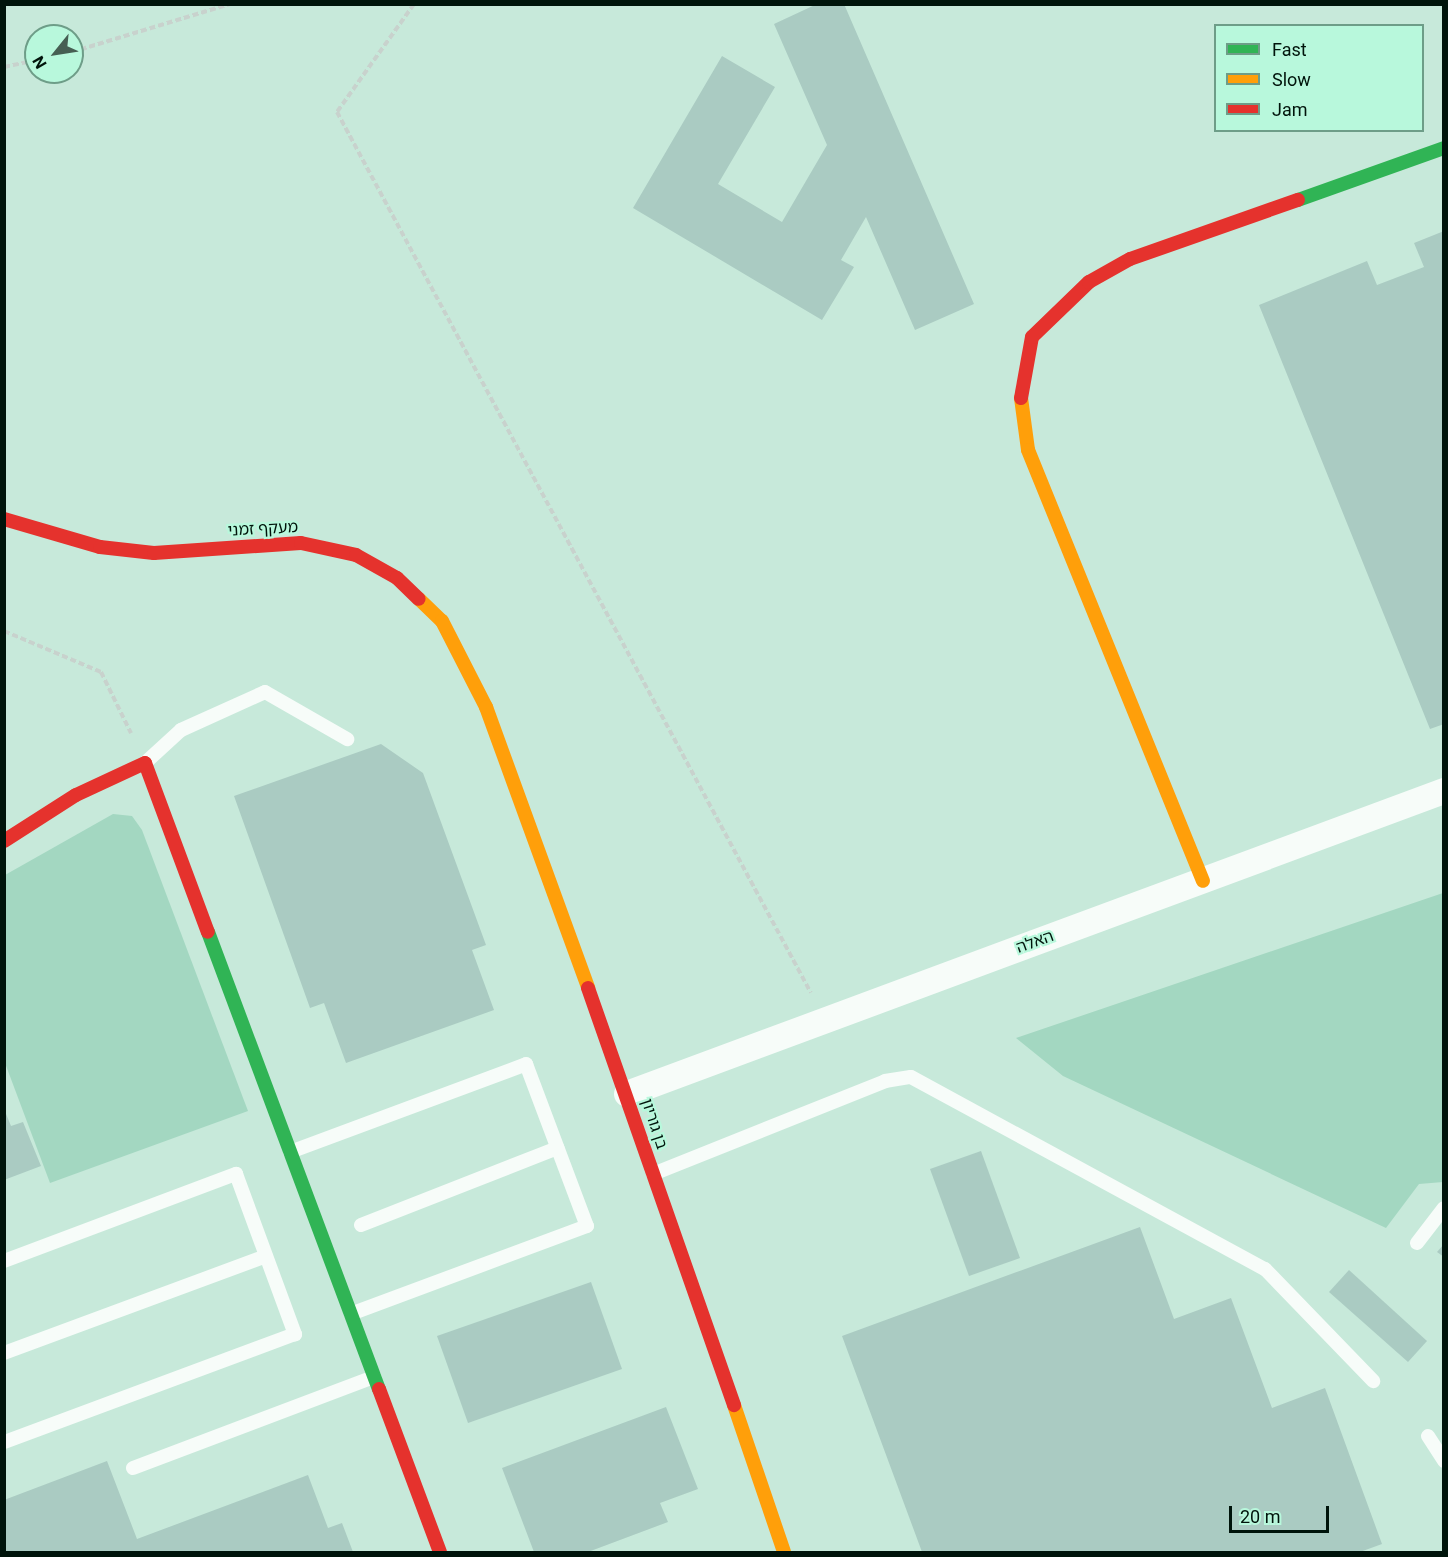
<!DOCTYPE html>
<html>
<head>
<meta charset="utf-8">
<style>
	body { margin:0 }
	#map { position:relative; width:1448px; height:1557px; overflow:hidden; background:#c7e9da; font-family:Roboto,"Noto Sans Hebrew",sans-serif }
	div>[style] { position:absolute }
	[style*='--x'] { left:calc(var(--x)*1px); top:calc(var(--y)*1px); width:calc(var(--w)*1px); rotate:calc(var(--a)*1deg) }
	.green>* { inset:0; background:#a3d7c1 }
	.building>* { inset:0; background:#aacbc2 }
	.path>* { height:4px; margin-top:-2px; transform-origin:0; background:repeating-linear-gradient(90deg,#c8d2cd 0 6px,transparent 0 9px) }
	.lane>* { height:14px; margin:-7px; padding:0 7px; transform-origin:7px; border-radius:7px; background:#f7fcf9 }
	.street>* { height:26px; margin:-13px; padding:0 13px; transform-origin:13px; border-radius:13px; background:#f7fcf9 }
	.fast>* { height:14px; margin:-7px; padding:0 7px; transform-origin:7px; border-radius:7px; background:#30b455 }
	.slow>* { height:14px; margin:-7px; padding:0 7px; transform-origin:7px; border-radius:7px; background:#ff9f0a }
	.jam>* { height:14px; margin:-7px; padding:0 7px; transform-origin:7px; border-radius:7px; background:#e5322d }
	span { translate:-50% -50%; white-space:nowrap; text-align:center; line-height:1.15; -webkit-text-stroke:4.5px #b8f8dc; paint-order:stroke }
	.street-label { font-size:16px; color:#00140b }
	.frame { position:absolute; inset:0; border:6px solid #00140b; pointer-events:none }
	.legend { position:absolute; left:1214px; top:24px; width:210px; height:108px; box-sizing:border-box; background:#b8f8dc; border:2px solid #6e9d88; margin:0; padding:8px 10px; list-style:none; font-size:18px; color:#00140b }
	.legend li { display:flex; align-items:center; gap:12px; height:30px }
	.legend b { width:30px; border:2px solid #6e9d88 }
	.north { position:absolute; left:24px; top:24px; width:60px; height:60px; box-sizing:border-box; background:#b8f8dc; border:2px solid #6e9d88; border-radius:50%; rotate:240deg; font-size:16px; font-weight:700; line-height:24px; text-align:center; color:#00140b }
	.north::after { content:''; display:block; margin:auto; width:21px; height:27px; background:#465f53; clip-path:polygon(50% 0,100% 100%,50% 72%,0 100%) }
	.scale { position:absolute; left:1229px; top:1506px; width:100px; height:27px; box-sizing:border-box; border:3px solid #00140b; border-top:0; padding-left:8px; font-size:18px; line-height:21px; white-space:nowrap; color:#00140b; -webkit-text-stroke:4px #b8f8dc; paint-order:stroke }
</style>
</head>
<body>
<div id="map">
	<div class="green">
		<i style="clip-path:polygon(113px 814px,132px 816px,142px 830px,248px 1111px,50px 1183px,5px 1063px,5px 875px)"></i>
		<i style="clip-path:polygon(1443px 893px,1443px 1182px,1419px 1184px,1386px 1228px,1063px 1076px,1016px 1038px)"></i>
	</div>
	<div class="building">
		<i style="clip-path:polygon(817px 4px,844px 4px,974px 304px,915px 330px,866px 217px,841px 260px,854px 267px,822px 320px,633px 208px,722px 56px,775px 87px,718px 184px,782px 222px,827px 145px,774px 24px)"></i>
		<i style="clip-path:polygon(1444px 231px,1444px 724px,1430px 729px,1259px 305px,1367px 261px,1377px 285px,1424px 267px,1414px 243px)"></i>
		<i style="clip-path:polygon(381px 744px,423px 773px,486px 945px,472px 950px,494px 1010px,346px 1063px,324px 1003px,310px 1008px,234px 796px)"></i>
		<i style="clip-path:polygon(4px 1109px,11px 1126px,23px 1122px,41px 1166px,4px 1180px)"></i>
		<i style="clip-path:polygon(981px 1151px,1020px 1258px,969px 1276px,930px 1169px)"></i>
		<i style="clip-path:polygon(1140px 1227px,1174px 1319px,1231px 1298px,1272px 1408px,1325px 1388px,1382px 1544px,1360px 1552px,922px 1552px,842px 1336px)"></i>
		<i style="clip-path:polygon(1444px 1244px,1444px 1257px,1437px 1252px)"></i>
		<i style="clip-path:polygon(1349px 1270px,1427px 1341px,1408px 1362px,1329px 1292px)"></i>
		<i style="clip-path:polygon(591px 1282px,622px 1369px,468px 1423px,437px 1336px)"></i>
		<i style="clip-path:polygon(666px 1407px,698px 1489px,660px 1503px,668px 1522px,588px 1552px,534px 1552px,502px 1468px)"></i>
		<i style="clip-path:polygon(107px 1461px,137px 1539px,308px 1475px,328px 1528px,342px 1523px,353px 1552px,4px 1552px,4px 1500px)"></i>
	</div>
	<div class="path">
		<i style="--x:414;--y:4;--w:133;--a:125.5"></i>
		<i style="--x:337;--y:112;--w:1000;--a:61.72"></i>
		<i style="--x:72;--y:52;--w:165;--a:-16.9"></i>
		<i style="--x:4;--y:67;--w:33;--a:-12"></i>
		<i style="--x:4;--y:631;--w:105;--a:22.9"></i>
		<i style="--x:101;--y:672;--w:68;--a:63.8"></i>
	</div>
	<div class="lane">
		<i style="--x:145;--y:763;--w:49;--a:-42.5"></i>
		<i style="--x:181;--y:730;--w:92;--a:-24.3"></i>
		<i style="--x:265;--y:692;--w:95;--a:29.8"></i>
		<i style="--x:290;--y:1152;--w:252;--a:-20.4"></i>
		<i style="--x:526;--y:1064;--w:173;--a:69.4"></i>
		<i style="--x:587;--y:1226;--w:252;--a:159.6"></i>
		<i style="--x:653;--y:1174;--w:250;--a:-21.8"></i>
		<i style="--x:885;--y:1081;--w:26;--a:-9"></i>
		<i style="--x:911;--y:1077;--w:403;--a:28.5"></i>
		<i style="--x:1265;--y:1269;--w:156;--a:46"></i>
		<i style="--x:361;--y:1225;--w:211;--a:-21.4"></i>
		<i style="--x:1417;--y:1243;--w:44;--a:-52.4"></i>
		<i style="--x:4;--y:1261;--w:248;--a:-20.6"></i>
		<i style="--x:236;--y:1174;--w:171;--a:69.8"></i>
		<i style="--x:295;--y:1334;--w:310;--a:159.6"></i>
		<i style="--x:4;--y:1353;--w:279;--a:-20.3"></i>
		<i style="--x:1428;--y:1436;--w:30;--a:57"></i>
		<i style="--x:133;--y:1468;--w:258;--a:-20.7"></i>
	</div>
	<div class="street">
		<i style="--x:627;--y:1094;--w:871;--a:-20.35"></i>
	</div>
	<div class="fast">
		<i style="--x:1298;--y:200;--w:155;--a:-19.6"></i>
		<i style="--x:208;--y:932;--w:488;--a:69.5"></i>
	</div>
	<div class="slow">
		<i style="--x:1021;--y:398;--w:52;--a:82.3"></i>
		<i style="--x:1028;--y:450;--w:465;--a:67.9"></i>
		<i style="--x:419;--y:599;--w:32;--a:44"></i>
		<i style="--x:442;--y:621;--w:97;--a:62.9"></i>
		<i style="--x:486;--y:707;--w:299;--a:70"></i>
		<i style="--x:734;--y:1405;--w:155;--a:71.2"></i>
	</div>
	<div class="jam">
		<i style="--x:1021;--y:398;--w:62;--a:-79.8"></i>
		<i style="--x:1032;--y:337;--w:79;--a:-44"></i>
		<i style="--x:1089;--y:282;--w:47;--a:-29.3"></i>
		<i style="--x:1130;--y:259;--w:178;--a:-19.4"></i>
		<i style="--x:4;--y:519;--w:100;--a:16.3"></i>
		<i style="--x:100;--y:547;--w:54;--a:6.3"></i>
		<i style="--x:154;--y:553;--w:147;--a:-3.9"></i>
		<i style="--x:301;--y:543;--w:56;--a:12.3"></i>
		<i style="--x:356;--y:555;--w:47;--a:29.3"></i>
		<i style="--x:397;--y:578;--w:30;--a:44"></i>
		<i style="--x:4;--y:841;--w:85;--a:-32.6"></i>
		<i style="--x:76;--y:795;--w:76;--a:-24.9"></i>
		<i style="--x:145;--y:763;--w:180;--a:69.6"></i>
		<i style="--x:588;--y:988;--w:442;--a:70.7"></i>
		<i style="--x:379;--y:1389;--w:174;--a:69.5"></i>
	</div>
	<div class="street-label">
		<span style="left:263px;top:529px;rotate:-3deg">מעקף זמני</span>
		<span style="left:1035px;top:942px;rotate:-20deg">האלה</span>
		<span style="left:654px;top:1124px;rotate:72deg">בן גוריון</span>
	</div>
	<div class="frame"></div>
	<ul class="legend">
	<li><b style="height:8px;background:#30b455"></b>Fast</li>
	<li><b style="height:8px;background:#ff9f0a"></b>Slow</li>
	<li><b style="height:8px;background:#e5322d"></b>Jam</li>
	</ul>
	<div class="north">N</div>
	<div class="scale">20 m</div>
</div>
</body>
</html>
